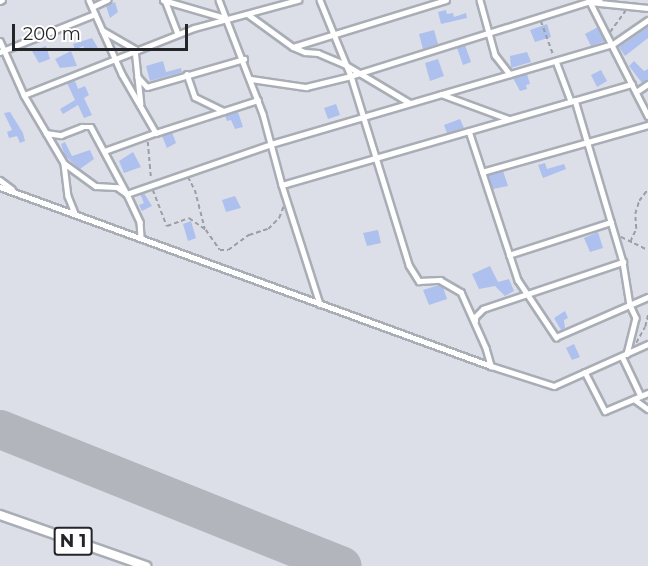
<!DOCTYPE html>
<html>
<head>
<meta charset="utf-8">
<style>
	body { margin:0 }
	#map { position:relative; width:648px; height:566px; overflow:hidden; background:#dcdfe7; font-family:Montserrat,sans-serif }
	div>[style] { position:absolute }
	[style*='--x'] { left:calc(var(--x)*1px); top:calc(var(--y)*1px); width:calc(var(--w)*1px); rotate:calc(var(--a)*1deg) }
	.runway>* { height:39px; margin:-19.5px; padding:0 19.5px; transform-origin:19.5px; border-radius:19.5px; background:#b2b5bc }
	.building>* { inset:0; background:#adc0ee }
	.path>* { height:1.5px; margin-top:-0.75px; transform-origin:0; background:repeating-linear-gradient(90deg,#9c9ea4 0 4.5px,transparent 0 7.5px) }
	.roads { filter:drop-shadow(2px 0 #a9adb5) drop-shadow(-2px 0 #a9adb5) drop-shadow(0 2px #a9adb5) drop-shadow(0 -2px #a9adb5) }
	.minor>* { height:4.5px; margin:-2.25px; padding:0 2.25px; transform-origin:2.25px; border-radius:2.25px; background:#fff }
	.trunk>* { height:8px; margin:-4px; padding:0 4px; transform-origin:4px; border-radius:4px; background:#fff }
	span { translate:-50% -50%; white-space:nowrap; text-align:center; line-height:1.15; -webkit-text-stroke:5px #fff; paint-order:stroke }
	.shield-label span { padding:2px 4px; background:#fff; border:2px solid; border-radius:4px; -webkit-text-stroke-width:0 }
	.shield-label { font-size:18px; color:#242528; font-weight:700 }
	.scale { position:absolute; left:12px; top:24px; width:176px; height:27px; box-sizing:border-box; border:3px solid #242528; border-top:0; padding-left:8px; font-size:18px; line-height:21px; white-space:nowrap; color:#242528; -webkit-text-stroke:4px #fff; paint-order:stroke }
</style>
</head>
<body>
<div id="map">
	<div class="runway">
		<i style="--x:0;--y:429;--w:368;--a:21.8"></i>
	</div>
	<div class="building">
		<i style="clip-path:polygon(115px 2px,118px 12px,110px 18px,106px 6px)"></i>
		<i style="clip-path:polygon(446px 10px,447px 14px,453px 13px,454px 17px,466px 13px,467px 18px,441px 24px,438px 12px)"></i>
		<i style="clip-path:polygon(547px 24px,551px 37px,535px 42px,530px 30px)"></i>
		<i style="clip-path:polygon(598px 27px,605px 41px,591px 46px,585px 34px)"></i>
		<i style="clip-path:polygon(648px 27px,648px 38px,625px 56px,619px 47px)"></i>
		<i style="clip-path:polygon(434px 30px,438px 44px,423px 49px,419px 34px)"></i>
		<i style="clip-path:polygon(92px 38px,98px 48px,86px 51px,83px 46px,75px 50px,73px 44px)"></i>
		<i style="clip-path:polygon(465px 45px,471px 62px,463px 65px,457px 48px)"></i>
		<i style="clip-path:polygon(46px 46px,50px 59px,39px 63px,32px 51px)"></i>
		<i style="clip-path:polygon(71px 51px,77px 66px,60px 68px,55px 59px)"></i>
		<i style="clip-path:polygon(527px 52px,531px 62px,511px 68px,510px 56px)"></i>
		<i style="clip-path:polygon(438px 59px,444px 76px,430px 81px,425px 63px)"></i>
		<i style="clip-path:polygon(163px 61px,166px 72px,181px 68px,182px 72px,150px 81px,146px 66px)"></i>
		<i style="clip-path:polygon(634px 61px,644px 71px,648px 69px,648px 80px,642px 83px,629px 66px)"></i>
		<i style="clip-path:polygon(601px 70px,607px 81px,597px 87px,591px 75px)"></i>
		<i style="clip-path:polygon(527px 74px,530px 84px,526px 85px,527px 89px,520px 91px,513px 78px)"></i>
		<i style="clip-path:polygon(75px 81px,78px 89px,85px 86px,89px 95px,84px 98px,92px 115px,84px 118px,78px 105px,63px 114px,60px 109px,75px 100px,67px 83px)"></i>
		<i style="clip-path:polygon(336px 104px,340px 115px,328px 119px,324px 108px)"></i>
		<i style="clip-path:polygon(10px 112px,23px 133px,25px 141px,20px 143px,17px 136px,9px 138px,7px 132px,12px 130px,4px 113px)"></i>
		<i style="clip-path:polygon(238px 112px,243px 127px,235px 129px,231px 120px,227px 121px,225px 115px)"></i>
		<i style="clip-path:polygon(460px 119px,464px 128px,447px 133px,444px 125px)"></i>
		<i style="clip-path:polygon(172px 132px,176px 143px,167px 148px,162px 136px)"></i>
		<i style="clip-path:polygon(65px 142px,72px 156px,90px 150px,94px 159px,80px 169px,65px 156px,61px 144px)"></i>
		<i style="clip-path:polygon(133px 152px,141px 167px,124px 173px,119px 161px)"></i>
		<i style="clip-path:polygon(545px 163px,547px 169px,564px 164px,566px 169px,543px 178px,538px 165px)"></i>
		<i style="clip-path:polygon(503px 171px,508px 186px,493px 189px,488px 175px)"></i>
		<i style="clip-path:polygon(144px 193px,152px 206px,142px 211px,139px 205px,144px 203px,140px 194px)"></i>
		<i style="clip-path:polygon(235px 196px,241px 208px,226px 212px,222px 200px)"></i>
		<i style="clip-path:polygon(191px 221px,196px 238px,188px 241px,183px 224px)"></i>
		<i style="clip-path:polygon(378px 230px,381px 243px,367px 246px,363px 233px)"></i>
		<i style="clip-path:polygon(598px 232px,603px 248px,590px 252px,584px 238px)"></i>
		<i style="clip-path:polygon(490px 266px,498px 282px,509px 279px,514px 291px,505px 296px,495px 286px,479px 289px,472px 274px)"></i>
		<i style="clip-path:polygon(439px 285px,443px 287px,447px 299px,429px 305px,423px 290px)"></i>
		<i style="clip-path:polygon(565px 311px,568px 318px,564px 320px,565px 328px,561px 330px,554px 318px)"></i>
		<i style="clip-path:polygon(574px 344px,580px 357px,572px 360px,566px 348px)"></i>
	</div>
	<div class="path">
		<i style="--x:541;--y:21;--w:37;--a:70"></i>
		<i style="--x:610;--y:32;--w:26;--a:-54"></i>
		<i style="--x:148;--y:142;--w:37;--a:85"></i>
		<i style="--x:188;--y:177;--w:15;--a:62"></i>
		<i style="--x:195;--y:190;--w:40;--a:75.6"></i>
		<i style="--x:153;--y:190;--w:39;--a:69"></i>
		<i style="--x:167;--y:226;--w:23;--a:-20"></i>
		<i style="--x:189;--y:218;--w:21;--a:35"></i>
		<i style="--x:206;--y:230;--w:24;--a:55"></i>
		<i style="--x:220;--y:250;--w:8;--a:0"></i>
		<i style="--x:228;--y:250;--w:26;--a:-36"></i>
		<i style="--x:249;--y:235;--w:20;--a:-18"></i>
		<i style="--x:268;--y:229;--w:16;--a:-45"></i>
		<i style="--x:279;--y:218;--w:14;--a:-69"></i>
		<i style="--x:621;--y:237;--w:30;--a:26"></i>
		<i style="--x:630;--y:242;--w:14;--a:-65"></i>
		<i style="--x:636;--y:229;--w:15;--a:-94"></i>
		<i style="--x:635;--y:214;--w:14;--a:-73"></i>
		<i style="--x:639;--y:201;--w:15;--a:-53"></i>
		<i style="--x:636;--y:343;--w:18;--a:-61"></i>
		<i style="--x:645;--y:327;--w:13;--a:-77"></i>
	</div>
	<div class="roads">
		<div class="minor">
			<i style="--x:89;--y:0;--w:81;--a:66"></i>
			<i style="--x:122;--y:74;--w:68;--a:60"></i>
			<i style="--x:156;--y:133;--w:53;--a:160.2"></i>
			<i style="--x:163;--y:0;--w:65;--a:16.2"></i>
			<i style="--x:165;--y:0;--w:36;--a:69"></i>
			<i style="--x:219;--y:0;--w:122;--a:68.9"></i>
			<i style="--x:263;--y:114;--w:73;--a:75"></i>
			<i style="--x:282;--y:185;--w:125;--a:72.3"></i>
			<i style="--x:320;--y:0;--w:82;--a:67.8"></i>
			<i style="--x:351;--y:76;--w:198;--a:72.9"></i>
			<i style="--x:409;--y:265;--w:19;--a:58"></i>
			<i style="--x:419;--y:281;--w:21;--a:-3"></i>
			<i style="--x:440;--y:280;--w:24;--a:30"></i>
			<i style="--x:461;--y:292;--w:61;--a:65.9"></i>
			<i style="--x:486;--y:348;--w:19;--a:74"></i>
			<i style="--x:480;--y:0;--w:57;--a:74.7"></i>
			<i style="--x:495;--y:55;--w:24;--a:52"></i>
			<i style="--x:589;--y:0;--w:130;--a:63"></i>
			<i style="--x:600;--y:0;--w:10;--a:169"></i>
			<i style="--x:590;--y:2;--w:58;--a:5.9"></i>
			<i style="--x:0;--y:1;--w:2;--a:-27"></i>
			<i style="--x:92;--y:7;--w:17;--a:-25"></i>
			<i style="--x:249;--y:15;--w:54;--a:36"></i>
			<i style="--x:293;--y:47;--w:160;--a:-17.1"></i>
			<i style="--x:102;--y:30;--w:38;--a:30"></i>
			<i style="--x:135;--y:49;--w:28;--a:84"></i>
			<i style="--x:138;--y:77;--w:13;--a:48"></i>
			<i style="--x:147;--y:87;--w:101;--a:-16.1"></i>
			<i style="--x:0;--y:41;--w:59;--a:66"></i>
			<i style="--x:24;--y:95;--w:79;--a:59.5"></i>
			<i style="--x:64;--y:163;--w:39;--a:36"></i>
			<i style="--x:96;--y:186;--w:21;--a:3"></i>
			<i style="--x:117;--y:187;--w:12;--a:35"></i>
			<i style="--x:127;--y:194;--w:31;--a:65"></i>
			<i style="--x:140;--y:222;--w:15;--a:86"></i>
			<i style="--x:293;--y:47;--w:13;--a:23"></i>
			<i style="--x:305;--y:52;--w:13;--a:4"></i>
			<i style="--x:318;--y:53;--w:30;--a:23"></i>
			<i style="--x:346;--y:65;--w:74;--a:30.7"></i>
			<i style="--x:0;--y:52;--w:102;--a:-21.8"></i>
			<i style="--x:556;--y:61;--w:43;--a:69.4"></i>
			<i style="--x:187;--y:74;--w:24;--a:71"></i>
			<i style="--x:195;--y:97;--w:32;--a:26"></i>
			<i style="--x:138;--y:77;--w:27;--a:84"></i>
			<i style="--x:251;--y:79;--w:56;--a:8.3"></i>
			<i style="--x:306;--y:87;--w:46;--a:-13.7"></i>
			<i style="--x:351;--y:76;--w:255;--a:-17.4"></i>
			<i style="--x:636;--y:92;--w:14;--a:-34"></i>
			<i style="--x:441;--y:94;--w:72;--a:20.2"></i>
			<i style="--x:24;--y:95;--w:183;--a:-21.5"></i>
			<i style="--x:194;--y:28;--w:108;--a:-15.1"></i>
			<i style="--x:575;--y:100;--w:169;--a:73.5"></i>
			<i style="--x:623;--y:262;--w:44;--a:80.8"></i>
			<i style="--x:630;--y:305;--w:14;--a:65"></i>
			<i style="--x:636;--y:318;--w:37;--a:104"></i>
			<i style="--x:469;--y:131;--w:157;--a:71.8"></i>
			<i style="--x:518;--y:280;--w:69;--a:56.3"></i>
			<i style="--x:556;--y:337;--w:100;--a:-23.5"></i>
			<i style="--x:46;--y:133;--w:15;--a:8"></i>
			<i style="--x:61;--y:135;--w:22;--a:-21"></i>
			<i style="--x:82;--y:127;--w:9;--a:0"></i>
			<i style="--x:91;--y:127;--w:76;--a:61.8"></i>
			<i style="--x:127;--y:194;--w:152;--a:-19.1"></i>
			<i style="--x:271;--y:144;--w:356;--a:-16.3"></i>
			<i style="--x:613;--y:44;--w:42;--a:-34.4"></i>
			<i style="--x:156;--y:133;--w:107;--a:-17.9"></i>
			<i style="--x:64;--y:164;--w:32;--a:83"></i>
			<i style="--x:68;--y:196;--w:18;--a:68"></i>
			<i style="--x:482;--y:172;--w:173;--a:-15.8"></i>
			<i style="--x:0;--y:180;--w:15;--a:37"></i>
			<i style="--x:282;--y:185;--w:364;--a:-16.1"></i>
			<i style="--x:0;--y:187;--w:523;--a:20.03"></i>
			<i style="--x:491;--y:366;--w:66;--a:17.6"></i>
			<i style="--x:554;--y:386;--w:103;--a:-24.1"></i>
			<i style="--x:509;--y:255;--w:107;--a:-17.9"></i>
			<i style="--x:475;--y:321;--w:4;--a:-90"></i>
			<i style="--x:475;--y:317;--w:11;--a:-45"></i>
			<i style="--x:483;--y:309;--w:148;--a:-18.6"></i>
			<i style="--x:622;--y:356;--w:44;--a:64.6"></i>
			<i style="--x:585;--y:372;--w:44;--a:62.9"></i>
			<i style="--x:605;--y:411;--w:47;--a:-22.7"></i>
			<i style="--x:634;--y:399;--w:17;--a:36"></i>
		</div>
		<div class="trunk">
			<i style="--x:0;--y:515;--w:155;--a:19.3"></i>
		</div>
	</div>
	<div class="shield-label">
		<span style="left:73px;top:541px">N 1</span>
	</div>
	<div class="scale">200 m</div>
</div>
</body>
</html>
